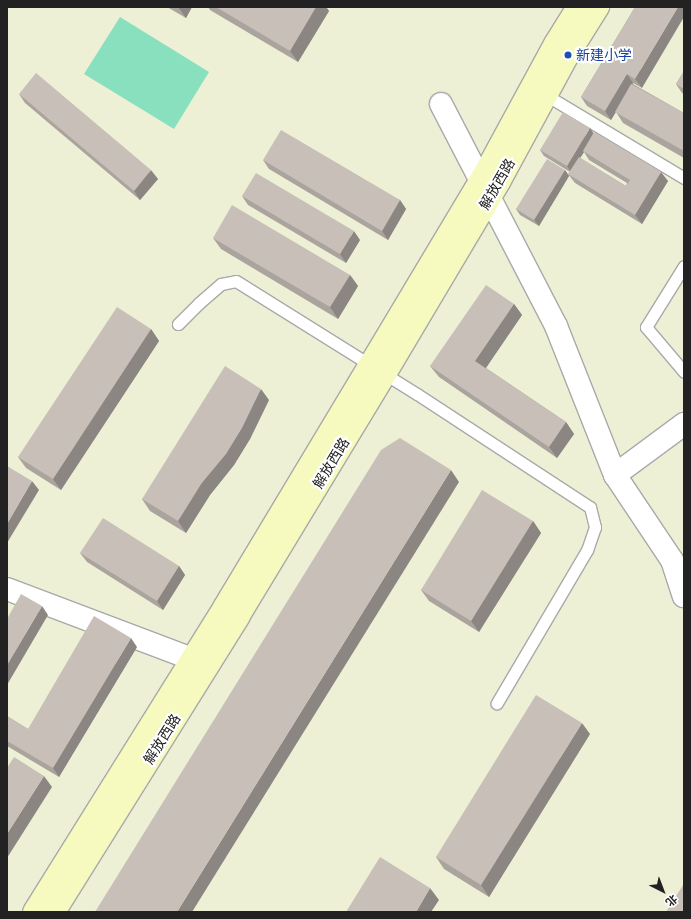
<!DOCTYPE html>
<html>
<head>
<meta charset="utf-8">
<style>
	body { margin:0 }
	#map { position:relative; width:691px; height:919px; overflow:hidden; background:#f2efe9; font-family:Raleway,"Noto Sans SC",sans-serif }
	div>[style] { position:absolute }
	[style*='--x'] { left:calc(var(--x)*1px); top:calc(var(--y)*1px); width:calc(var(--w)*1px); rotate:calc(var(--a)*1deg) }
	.farmland>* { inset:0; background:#eef0d5 }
	.pitch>* { inset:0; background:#88e0be }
	.roads { filter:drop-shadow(1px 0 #a9a9a9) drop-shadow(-1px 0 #a9a9a9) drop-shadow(0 1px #a9a9a9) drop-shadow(0 -1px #a9a9a9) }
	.lane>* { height:11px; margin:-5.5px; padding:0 5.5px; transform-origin:5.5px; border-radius:5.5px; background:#fff }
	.street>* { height:22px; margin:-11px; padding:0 11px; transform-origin:11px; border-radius:11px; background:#fff }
	.secondary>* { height:22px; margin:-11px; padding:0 11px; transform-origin:11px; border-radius:11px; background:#f7fabf }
	.wall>* { inset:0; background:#aba49e }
	.shaded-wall>* { inset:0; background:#8b8681 }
	.building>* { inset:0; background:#c7bfb8 }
	.dots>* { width:11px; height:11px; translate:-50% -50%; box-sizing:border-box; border:2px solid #fff; border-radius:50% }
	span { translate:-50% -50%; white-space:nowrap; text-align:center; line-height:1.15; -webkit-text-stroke:4px #fff; paint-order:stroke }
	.transit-label { font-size:14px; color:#164399 }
	.left { translate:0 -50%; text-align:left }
	.street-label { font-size:14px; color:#222 }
	.frame { position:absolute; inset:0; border:8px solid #222; pointer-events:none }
	.north { position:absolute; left:643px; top:871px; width:40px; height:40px; -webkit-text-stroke:3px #fff; paint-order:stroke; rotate:138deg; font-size:11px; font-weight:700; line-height:16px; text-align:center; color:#222 }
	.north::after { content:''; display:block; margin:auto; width:14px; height:18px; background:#222; clip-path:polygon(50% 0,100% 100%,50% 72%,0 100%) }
</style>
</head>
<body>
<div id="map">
	<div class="farmland">
		<i style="clip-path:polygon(7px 7px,684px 7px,684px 912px,7px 912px)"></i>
	</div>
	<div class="pitch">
		<i style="clip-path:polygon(120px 17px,209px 72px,174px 129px,84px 74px)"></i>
	</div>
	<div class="roads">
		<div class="lane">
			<i style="--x:546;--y:95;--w:161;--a:31"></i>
			<i style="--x:684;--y:266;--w:72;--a:121.9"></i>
			<i style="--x:646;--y:327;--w:59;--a:49.8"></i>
			<i style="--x:178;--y:324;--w:30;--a:-45"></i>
			<i style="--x:199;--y:303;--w:29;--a:-41"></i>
			<i style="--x:221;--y:284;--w:15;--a:-11"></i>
			<i style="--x:236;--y:281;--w:213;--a:32"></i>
			<i style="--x:417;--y:394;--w:207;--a:33.2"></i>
			<i style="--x:590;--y:507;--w:21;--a:76"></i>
			<i style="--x:595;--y:527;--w:24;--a:109"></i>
			<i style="--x:587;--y:550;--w:178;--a:120.5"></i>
		</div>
		<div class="street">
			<i style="--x:441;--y:104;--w:250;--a:62.6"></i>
			<i style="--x:556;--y:326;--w:160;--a:68.4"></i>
			<i style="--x:615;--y:475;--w:102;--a:56.2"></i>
			<i style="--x:672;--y:560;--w:38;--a:72"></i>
			<i style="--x:615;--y:475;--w:86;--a:-36.5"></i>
			<i style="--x:7;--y:589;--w:215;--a:20.7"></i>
		</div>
		<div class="secondary">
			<i style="--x:34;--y:912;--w:361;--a:-58"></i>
			<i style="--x:225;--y:606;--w:281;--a:-59"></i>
			<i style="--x:370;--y:365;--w:224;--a:-59.1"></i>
			<i style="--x:485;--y:173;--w:147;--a:-61.5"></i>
			<i style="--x:555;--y:44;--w:44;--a:-58.1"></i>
			<i style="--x:54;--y:912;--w:348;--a:-58"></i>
			<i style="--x:238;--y:617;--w:284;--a:-58.8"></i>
			<i style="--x:385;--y:374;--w:223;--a:-59.3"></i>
			<i style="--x:499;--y:182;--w:145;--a:-61.5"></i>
			<i style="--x:568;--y:55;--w:57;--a:-58"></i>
		</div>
	</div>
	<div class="wall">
		<i style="clip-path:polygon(167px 7px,192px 7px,186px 18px)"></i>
		<i style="clip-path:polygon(208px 7px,326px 7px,329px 11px,298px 62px,210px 10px)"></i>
		<i style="clip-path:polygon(635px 7px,642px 88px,633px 83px,633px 84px,684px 113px,684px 158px,623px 123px,616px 112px,611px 120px,587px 106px,581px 97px)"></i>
		<i style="clip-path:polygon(684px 71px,684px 94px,682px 93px,676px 84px)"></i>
		<i style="clip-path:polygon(19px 94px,158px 179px,140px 200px,25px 103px)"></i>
		<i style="clip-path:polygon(evenodd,593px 133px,668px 181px,642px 224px,575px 183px,568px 174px,570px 172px,544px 156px,540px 150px,593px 133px,584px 152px,589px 160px,627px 183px,626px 186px,580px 158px,584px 152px)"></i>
		<i style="clip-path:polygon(263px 160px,400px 200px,406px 209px,388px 240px,269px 169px)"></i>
		<i style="clip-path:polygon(565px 170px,569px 176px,539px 226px,520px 215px,516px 209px)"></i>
		<i style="clip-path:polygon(242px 196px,360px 240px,346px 263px,248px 205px)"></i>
		<i style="clip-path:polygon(213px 238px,350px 275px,358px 286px,338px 319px,221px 249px)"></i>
		<i style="clip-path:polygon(514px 304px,522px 315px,486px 368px,566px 422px,574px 434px,557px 458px,439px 377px,430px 366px)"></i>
		<i style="clip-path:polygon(151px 329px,159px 341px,61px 490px,26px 468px,18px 457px)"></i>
		<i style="clip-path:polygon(269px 400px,250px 439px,234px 465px,210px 495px,186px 533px,150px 511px,142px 499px)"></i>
		<i style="clip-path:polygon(533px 521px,541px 533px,479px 632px,429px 601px,421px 590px)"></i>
		<i style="clip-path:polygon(80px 553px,179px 566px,185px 575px,163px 610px,87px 562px)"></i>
		<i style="clip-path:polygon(137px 647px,59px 777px,7px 746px,7px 716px,28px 729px)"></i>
		<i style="clip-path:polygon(590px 734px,489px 897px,444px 869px,436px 857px)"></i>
	</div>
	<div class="shaded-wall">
		<i style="clip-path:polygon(178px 7px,192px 7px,186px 18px)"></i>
		<i style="clip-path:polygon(316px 7px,326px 7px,329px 11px,298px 62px,290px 51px)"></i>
		<i style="clip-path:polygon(678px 7px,684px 7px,684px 17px,642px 88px,635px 79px)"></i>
		<i style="clip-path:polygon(627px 74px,633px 83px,611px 120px,605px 111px)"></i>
		<i style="clip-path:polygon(590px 128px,594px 134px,583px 151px,584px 152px,571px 172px,567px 166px)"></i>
		<i style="clip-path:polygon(151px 170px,158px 179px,140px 200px,134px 191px)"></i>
		<i style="clip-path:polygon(565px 170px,569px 176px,539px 226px,534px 220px)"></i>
		<i style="clip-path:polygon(661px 172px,668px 181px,642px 224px,635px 215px)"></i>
		<i style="clip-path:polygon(400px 200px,406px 209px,388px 240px,382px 231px)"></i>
		<i style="clip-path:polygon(354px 231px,360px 240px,346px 263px,340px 254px)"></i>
		<i style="clip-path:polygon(350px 275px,358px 286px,338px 319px,330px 307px)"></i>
		<i style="clip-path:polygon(514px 304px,522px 315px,483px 372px,475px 361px)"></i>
		<i style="clip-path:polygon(151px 329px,159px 341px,61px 490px,53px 479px)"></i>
		<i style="clip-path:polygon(261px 389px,269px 400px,250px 439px,234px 465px,210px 495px,186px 533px,178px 521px)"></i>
		<i style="clip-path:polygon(566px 422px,574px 434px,557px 458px,549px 447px)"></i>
		<i style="clip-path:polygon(451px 470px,459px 482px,192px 912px,177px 912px)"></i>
		<i style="clip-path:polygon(32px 481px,39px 490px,7px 543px,7px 524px)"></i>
		<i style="clip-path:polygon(533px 521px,541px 533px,479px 632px,471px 621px)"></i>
		<i style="clip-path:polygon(179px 566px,185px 575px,163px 610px,157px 601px)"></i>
		<i style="clip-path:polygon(42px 606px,48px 615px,7px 685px,7px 665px)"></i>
		<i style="clip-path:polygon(131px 638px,137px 647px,59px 777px,53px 768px)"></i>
		<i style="clip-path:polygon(582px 723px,590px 734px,489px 897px,481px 885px)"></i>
		<i style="clip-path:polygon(44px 776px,52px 787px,7px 858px,7px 834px)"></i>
		<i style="clip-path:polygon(430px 888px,439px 900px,431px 912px,416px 912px)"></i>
	</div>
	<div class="building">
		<i style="clip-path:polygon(216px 7px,316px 7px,290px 51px)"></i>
		<i style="clip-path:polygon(635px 7px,678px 7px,635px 79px,627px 74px,605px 111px,581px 97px)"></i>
		<i style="clip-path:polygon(684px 71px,684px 89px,676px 84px)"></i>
		<i style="clip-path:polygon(36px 73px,151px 170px,134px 191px,19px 94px)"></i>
		<i style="clip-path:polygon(631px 84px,684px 113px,684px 151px,615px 112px)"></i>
		<i style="clip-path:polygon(563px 112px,590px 128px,567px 166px,540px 150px)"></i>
		<i style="clip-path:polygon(281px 130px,400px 200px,382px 231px,263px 160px)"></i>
		<i style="clip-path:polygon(594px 132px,661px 172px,635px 215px,568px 174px,579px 157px,626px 186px,630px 180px,583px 151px)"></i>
		<i style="clip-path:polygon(547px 159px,565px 170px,534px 220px,516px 209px)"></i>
		<i style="clip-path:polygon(256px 173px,354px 231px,340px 254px,242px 196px)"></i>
		<i style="clip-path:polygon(232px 205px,350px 275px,330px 307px,213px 238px)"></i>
		<i style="clip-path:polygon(486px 285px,514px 304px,475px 361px,566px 422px,549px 447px,430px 366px)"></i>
		<i style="clip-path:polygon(117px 307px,151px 329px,53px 479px,18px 457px)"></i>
		<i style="clip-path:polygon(225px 366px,261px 389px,242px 428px,226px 454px,201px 484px,178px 521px,142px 499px)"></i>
		<i style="clip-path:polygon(400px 438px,451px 470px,177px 912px,95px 912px,381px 450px)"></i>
		<i style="clip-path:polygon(7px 466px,32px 481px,7px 524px)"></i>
		<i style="clip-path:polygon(482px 490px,533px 521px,471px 621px,421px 590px)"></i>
		<i style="clip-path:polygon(103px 518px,179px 566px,157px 601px,80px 553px)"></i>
		<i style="clip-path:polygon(21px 594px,42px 606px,7px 665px,7px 619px)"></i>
		<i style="clip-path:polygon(94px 616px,131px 638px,53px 768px,7px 741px,7px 716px,28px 729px)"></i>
		<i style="clip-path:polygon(536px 695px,582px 723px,481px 885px,436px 857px)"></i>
		<i style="clip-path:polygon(14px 757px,44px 776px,7px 834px,7px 768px)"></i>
		<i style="clip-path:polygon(380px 857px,430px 888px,416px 912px,346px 912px)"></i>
		<i style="clip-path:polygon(683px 885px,684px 886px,684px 912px,666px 912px)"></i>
	</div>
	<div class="dots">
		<i style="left:568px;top:55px;background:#1a4fb4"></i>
	</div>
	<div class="transit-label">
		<span class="left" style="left:576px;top:55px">新建小学</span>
	</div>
	<div class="street-label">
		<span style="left:497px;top:184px;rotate:-60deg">解放西路</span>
		<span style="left:331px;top:463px;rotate:-59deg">解放西路</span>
		<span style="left:162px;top:739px;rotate:-58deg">解放西路</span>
	</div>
	<div class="frame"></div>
	<div class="north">北</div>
</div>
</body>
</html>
